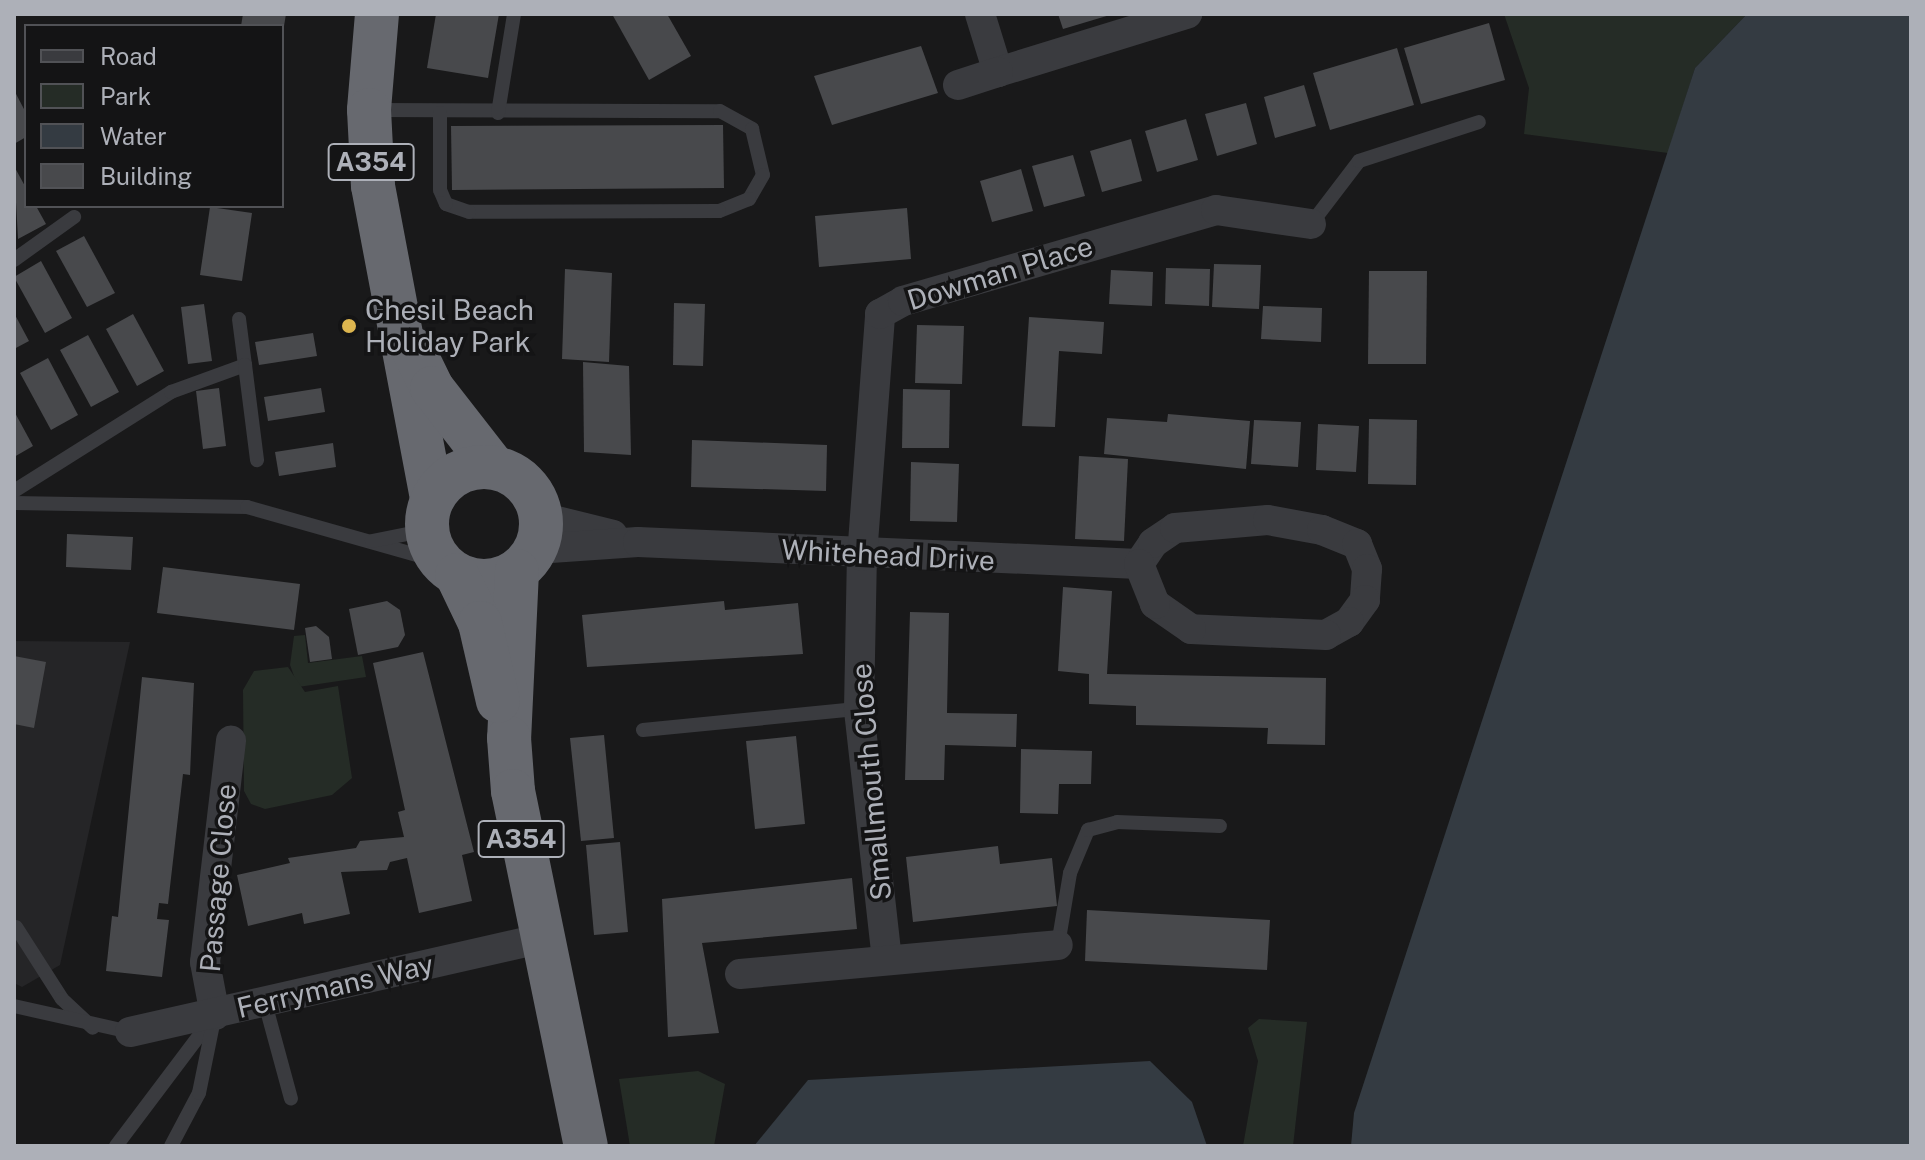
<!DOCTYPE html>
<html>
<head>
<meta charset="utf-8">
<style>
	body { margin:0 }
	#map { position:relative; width:1925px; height:1160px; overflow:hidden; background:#19191a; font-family:"Public Sans",sans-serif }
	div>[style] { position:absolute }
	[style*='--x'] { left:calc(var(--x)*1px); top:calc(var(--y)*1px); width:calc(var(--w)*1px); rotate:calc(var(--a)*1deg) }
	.built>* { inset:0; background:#252527 }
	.green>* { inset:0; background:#252c26 }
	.water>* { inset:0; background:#343b42 }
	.building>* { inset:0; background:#48494c }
	.lane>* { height:14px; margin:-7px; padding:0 7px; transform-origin:7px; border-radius:7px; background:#3a3b3f }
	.street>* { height:30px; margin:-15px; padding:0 15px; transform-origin:15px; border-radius:15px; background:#3a3b3f }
	.highway>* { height:44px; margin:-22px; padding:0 22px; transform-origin:22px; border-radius:22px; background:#67696f }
	.highway>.ring { margin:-22px; padding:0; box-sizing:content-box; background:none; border:44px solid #67696f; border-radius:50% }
	.dots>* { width:22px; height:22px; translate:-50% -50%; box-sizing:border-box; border:4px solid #141415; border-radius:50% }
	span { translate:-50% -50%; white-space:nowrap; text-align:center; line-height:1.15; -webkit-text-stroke:7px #141415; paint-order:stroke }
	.shield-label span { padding:2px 6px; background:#141415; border:2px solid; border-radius:6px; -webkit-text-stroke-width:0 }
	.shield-label { font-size:26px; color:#adb0b8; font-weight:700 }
	.street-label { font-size:28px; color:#adb0b8 }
	.poi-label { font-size:28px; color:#adb0b8 }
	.left { translate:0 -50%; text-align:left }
	.frame { position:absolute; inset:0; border:16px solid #adb0b8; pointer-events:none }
	.legend { position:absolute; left:24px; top:24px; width:260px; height:184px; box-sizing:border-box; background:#141415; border:2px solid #515256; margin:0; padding:10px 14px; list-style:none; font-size:24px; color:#adb0b8 }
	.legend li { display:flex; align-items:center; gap:16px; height:40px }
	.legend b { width:40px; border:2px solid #515256 }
</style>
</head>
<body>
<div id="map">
	<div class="built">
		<i style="clip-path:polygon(14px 641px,130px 642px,60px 965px,22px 987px,14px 983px)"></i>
	</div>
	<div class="green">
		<i style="clip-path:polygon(1504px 14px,1747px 14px,1695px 68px,1668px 153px,1524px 134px,1529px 88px)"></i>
		<i style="clip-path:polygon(305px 635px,308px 663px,362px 656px,366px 677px,298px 687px,290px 665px,294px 636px)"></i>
		<i style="clip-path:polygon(288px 667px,305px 692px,338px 686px,352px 778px,332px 795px,265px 809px,251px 804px,244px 791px,243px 690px,254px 671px)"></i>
		<i style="clip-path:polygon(1259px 1019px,1307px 1022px,1293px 1146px,1243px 1146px,1258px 1061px,1248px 1028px)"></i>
		<i style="clip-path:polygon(698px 1071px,725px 1084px,714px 1146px,630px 1146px,619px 1079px)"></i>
	</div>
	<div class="water">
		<i style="clip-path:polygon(1747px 14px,1911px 14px,1911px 1146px,1351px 1146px,1354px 1113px,1695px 68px)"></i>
		<i style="clip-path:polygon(1150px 1061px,1192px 1102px,1207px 1146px,754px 1146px,808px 1080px)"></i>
	</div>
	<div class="building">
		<i style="clip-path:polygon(243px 14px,286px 14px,284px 26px,241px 26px)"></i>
		<i style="clip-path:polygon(436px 14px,499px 14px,488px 78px,427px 68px)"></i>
		<i style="clip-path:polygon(612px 14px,667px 14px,691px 56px,649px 80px)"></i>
		<i style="clip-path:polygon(1058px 14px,1110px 14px,1110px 15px,1063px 29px)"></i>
		<i style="clip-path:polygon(1489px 23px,1505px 80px,1421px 104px,1404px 48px)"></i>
		<i style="clip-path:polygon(921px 46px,938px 93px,832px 125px,814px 76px)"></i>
		<i style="clip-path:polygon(1397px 48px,1414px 105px,1330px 130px,1313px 73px)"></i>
		<i style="clip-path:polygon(1304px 85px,1316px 126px,1275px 138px,1264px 97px)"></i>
		<i style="clip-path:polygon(14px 90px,26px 113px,26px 137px,14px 144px)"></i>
		<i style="clip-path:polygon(1246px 103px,1257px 144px,1217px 156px,1205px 114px)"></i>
		<i style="clip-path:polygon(1186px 119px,1198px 160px,1157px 172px,1145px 131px)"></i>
		<i style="clip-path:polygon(723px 125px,724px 188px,452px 190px,451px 126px)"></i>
		<i style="clip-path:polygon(1131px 139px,1142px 181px,1102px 192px,1090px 151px)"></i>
		<i style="clip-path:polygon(1073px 155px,1085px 196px,1044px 207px,1032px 166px)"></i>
		<i style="clip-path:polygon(14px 166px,26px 188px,26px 206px,36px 206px,46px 224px,18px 239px)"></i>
		<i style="clip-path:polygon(1021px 169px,1033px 211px,992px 222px,980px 181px)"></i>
		<i style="clip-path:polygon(210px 207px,252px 213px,242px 281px,200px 275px)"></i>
		<i style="clip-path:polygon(907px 208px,911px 259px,819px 267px,815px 216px)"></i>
		<i style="clip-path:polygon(84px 236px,115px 293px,87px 307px,56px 251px)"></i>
		<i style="clip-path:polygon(41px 261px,72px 318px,45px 333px,14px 277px)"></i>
		<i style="clip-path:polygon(1214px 264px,1261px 265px,1259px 309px,1212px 307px)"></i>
		<i style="clip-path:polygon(1166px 268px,1210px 269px,1209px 306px,1165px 304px)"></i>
		<i style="clip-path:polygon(565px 269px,612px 273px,609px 362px,562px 359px)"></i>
		<i style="clip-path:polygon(1111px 270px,1153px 272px,1152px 306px,1109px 304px)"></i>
		<i style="clip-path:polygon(1369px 271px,1427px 271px,1426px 364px,1368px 364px)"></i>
		<i style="clip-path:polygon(674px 303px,705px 304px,703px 366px,673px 365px)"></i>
		<i style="clip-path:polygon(204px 304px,212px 361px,188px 364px,181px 307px)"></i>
		<i style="clip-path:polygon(1263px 306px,1322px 308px,1321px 342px,1261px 339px)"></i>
		<i style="clip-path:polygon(14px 313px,29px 341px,14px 349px)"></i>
		<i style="clip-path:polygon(133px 314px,164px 371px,137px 386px,106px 329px)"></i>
		<i style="clip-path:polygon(1029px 317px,1104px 322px,1102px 354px,1059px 351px,1055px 427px,1022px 426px)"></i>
		<i style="clip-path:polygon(917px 325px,964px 326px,962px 384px,915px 383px)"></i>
		<i style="clip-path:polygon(313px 333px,317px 356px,259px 365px,255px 342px)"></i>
		<i style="clip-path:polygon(88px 335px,119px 392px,91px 407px,60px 350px)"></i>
		<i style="clip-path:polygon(48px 358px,78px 415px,51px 430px,20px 373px)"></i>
		<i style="clip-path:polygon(583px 362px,629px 366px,631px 455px,584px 452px)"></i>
		<i style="clip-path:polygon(219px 388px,226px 446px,203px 449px,196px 391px)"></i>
		<i style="clip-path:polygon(321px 388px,325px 412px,268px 421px,264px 397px)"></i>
		<i style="clip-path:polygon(903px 389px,950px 390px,949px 448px,902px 448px)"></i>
		<i style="clip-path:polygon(14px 411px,33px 446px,14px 457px)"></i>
		<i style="clip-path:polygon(1168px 414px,1250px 421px,1246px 469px,1104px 454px,1107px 418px,1167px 422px)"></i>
		<i style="clip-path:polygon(1369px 419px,1417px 420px,1416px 485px,1368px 484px)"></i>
		<i style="clip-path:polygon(1254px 420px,1301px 422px,1298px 467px,1251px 464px)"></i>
		<i style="clip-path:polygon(1318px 424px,1359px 426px,1356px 472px,1316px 470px)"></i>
		<i style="clip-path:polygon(692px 440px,827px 445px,826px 491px,691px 487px)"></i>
		<i style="clip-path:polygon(333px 443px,336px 467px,279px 476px,275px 452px)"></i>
		<i style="clip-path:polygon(1079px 456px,1128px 459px,1124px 541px,1075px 539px)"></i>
		<i style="clip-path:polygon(911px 462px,959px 464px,957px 522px,910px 521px)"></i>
		<i style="clip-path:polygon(67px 534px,133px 537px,131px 570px,66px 567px)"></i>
		<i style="clip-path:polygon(163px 567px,300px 584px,294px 630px,157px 613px)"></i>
		<i style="clip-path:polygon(1063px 587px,1112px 591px,1107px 674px,1326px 678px,1325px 745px,1267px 744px,1268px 728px,1136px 725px,1136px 706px,1089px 704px,1089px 674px,1058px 671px)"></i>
		<i style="clip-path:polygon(387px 601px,400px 610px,405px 635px,398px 647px,358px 655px,349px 609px)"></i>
		<i style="clip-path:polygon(724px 601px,725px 610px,798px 603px,803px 654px,587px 667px,582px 615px)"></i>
		<i style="clip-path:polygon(910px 612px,949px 613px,947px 713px,1017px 714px,1016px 747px,945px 745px,944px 780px,905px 780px)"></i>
		<i style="clip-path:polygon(316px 626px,329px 637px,332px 659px,310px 662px,305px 628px)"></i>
		<i style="clip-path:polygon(423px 652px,474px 852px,462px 855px,472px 901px,419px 913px,407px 858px,390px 862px,387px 870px,341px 872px,350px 914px,304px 924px,302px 913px,248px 926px,237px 875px,290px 863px,288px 858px,356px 848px,360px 841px,404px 837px,398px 812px,405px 810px,373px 663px)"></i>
		<i style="clip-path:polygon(14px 656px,46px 662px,34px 728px,14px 724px)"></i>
		<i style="clip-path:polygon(142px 677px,194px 683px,190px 775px,183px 774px,168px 904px,159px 903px,157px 919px,169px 920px,162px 977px,106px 971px,112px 916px,118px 917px)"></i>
		<i style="clip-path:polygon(604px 735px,614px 838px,581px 841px,570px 738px)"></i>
		<i style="clip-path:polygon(796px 736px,805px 824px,755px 829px,746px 741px)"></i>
		<i style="clip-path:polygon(1021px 749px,1092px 751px,1091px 784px,1059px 784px,1058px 814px,1020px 813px)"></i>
		<i style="clip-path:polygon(620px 842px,628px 932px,594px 935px,586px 845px)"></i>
		<i style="clip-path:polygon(998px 846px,1000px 864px,1052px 858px,1057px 906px,913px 922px,906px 857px)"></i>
		<i style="clip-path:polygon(852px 878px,857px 929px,702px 943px,719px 1033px,668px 1037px,662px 899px)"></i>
		<i style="clip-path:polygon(1087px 910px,1270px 920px,1267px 970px,1085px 961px)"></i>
	</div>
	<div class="lane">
		<i style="--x:374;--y:110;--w:346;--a:0.2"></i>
		<i style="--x:720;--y:111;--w:37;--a:29"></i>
		<i style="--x:752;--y:129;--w:47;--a:76.6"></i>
		<i style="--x:763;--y:175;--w:28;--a:120"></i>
		<i style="--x:749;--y:199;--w:32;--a:158"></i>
		<i style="--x:719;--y:211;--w:250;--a:179.8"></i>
		<i style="--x:469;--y:212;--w:24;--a:-161"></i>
		<i style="--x:446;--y:204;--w:15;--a:-113"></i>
		<i style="--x:440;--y:190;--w:77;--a:-90"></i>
		<i style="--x:498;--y:113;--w:100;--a:-80.8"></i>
		<i style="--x:1311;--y:224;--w:79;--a:-52.7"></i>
		<i style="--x:1359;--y:161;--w:126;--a:-18"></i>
		<i style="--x:14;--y:260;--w:74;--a:-35.6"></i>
		<i style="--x:239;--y:319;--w:46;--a:82.6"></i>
		<i style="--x:14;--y:491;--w:186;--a:-32.2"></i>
		<i style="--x:171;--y:392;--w:79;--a:-20"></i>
		<i style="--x:245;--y:365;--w:96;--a:82.8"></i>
		<i style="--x:14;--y:503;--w:233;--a:1"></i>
		<i style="--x:247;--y:507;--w:202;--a:15.8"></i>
		<i style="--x:372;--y:541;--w:56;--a:-11.3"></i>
		<i style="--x:643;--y:730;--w:217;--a:-5.6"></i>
		<i style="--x:16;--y:927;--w:85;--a:57.4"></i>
		<i style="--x:62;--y:999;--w:42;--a:43.1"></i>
		<i style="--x:1058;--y:945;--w:73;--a:-80.5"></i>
		<i style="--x:1070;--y:873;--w:47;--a:-67.3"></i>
		<i style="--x:1088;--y:830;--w:30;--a:-15"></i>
		<i style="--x:1117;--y:822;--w:103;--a:2.2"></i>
		<i style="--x:265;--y:1003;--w:99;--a:74.8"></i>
		<i style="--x:14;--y:1006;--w:119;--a:12.6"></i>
		<i style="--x:116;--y:1146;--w:163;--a:-53"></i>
		<i style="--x:171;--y:1146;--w:60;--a:-62.2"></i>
		<i style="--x:199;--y:1093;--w:76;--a:-78.5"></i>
	</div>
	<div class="street">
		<i style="--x:980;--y:14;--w:61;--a:72.8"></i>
		<i style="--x:998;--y:72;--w:198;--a:-17.1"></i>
		<i style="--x:958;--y:85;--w:42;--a:-18"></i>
		<i style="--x:541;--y:517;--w:74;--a:14"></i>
		<i style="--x:536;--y:549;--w:102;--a:-3.9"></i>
		<i style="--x:638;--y:542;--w:501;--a:2.51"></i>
		<i style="--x:1139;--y:564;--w:25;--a:-56"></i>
		<i style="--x:1153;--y:543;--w:27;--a:-34"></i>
		<i style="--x:1175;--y:528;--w:93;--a:-4.9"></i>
		<i style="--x:1268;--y:520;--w:55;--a:10.5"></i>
		<i style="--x:1322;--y:530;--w:38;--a:22"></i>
		<i style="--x:1357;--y:544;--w:27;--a:68"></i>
		<i style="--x:1367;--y:569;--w:31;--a:94"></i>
		<i style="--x:1365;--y:600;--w:27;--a:126"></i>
		<i style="--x:1349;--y:622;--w:26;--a:151"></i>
		<i style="--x:1326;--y:635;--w:135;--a:-177.5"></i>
		<i style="--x:1191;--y:629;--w:44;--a:-145.2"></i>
		<i style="--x:1155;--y:604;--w:43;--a:-111.8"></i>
		<i style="--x:887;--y:960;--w:253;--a:-96.4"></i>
		<i style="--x:859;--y:709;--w:153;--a:-88.9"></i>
		<i style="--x:862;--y:556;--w:243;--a:-85.7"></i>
		<i style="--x:880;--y:314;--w:26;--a:-29"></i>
		<i style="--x:903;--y:301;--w:326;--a:-16.2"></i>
		<i style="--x:1216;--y:210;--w:96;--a:8.4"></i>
		<i style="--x:740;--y:974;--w:319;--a:-5.2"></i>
		<i style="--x:215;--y:1015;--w:54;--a:-100.7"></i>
		<i style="--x:205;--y:962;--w:223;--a:-83.3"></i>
		<i style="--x:130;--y:1032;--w:419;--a:-12.8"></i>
	</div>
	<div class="highway">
		<i style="--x:377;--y:14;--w:96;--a:94.8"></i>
		<i style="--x:369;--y:110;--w:76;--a:87"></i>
		<i style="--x:373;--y:186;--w:318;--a:79.3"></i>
		<i style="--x:413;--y:349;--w:43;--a:64"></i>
		<i style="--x:432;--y:388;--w:98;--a:52.1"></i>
		<i class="ring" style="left:427px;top:467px;width:70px;height:70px"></i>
		<i style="--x:517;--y:571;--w:167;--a:92.7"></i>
		<i style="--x:509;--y:738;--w:53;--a:85.7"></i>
		<i style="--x:513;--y:791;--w:362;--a:78.4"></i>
		<i style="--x:457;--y:575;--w:53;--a:64.4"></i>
		<i style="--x:480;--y:623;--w:80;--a:77"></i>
	</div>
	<div class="dots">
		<i style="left:349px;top:326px;background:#dcb54f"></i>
	</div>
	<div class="shield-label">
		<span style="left:371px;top:162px">A354</span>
		<span style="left:521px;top:839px">A354</span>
	</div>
	<div class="street-label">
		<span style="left:1000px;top:273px;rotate:-17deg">Dowman Place</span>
		<span style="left:888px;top:555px;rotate:3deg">Whitehead Drive</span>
		<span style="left:871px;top:782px;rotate:-95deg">Smallmouth Close</span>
		<span style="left:218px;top:878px;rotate:-85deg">Passage Close</span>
		<span style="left:335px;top:986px;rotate:-13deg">Ferrymans Way</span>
	</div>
	<div class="poi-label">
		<span class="left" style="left:365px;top:326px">Chesil Beach<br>Holiday Park</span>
	</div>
	<div class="frame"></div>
	<ul class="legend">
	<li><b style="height:10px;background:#3a3b3f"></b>Road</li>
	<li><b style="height:22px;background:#252c26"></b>Park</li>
	<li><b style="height:22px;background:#343b42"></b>Water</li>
	<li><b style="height:22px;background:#48494c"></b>Building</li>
	</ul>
</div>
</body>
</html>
